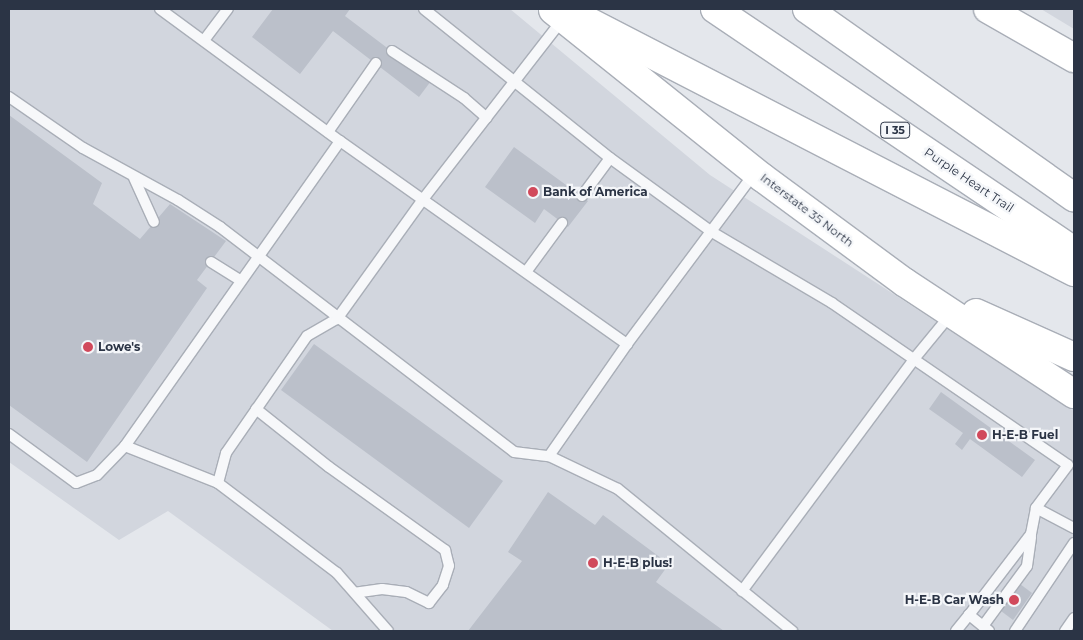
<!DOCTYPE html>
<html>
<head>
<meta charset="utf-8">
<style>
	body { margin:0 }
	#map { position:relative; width:1083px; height:640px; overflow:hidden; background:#e4e7ec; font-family:Montserrat,sans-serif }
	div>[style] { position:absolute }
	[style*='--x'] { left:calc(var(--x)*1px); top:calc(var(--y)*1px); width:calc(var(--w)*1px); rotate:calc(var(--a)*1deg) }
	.built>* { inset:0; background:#d2d6de }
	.building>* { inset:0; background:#bbc0ca }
	.roads { filter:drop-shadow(1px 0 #a9aeb7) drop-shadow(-1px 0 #a9aeb7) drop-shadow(0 1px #a9aeb7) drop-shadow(0 -1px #a9aeb7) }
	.lane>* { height:10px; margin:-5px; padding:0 5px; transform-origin:5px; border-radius:5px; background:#f7f8fa }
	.secondary>* { height:28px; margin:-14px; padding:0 14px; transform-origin:14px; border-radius:14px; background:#fff }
	.highway>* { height:28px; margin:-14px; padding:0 14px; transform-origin:14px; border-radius:14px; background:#fff }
	.dots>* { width:14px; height:14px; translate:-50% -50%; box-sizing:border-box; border:2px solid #f4f6f9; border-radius:50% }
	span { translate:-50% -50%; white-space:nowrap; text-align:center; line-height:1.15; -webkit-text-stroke:4.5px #f4f6f9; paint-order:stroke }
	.shield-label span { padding:1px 4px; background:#f4f6f9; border:1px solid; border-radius:4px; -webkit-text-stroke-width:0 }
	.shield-label { font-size:11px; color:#2b3445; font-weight:700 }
	.street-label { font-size:12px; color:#2b3445 }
	.poi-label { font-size:12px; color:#2b3445; font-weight:700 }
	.left { translate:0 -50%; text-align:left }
	.right { translate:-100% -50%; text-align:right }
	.frame { position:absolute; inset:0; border:10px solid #2b3445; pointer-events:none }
</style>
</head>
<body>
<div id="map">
	<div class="built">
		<i style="clip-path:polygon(9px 9px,510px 9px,710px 175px,1074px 411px,1074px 631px,333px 631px,168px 511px,119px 540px,9px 462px)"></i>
		<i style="clip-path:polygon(1041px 9px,1074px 9px,1074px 29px)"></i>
	</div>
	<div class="building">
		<i style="clip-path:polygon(273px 9px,350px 9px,345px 16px,431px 81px,419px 97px,333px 31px,300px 74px,252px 37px)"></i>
		<i style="clip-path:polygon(9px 115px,102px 183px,93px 204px,140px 239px,170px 204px,226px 241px,197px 280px,207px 288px,87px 462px,9px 405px)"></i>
		<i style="clip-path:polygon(514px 147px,588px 201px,568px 227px,544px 209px,535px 223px,485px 187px)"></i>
		<i style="clip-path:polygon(314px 344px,503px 481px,469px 528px,281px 390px)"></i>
		<i style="clip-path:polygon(941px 392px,1035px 460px,1022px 477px,970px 439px,962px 450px,955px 444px,963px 433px,929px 409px)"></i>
		<i style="clip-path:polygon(548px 492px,595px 525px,603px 515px,669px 564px,656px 582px,724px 631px,468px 631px,522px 561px,508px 552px)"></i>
		<i style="clip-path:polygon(1016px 581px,1032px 593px,1013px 620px,997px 608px)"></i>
	</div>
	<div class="roads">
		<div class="lane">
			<i style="--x:160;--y:9;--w:223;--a:36.3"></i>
			<i style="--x:340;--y:141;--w:352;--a:35.3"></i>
			<i style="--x:627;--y:344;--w:214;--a:-53.3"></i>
			<i style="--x:424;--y:9;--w:238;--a:38.7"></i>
			<i style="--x:610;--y:158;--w:126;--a:36"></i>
			<i style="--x:712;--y:232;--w:139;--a:30.6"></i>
			<i style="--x:832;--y:303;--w:286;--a:34.5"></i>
			<i style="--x:1068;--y:465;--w:54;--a:126.7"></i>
			<i style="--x:1036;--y:508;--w:43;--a:27.8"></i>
			<i style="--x:205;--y:39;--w:38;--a:-53"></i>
			<i style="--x:392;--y:51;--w:86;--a:33.1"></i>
			<i style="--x:464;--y:98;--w:30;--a:41"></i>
			<i style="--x:9;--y:97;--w:90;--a:34.6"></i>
			<i style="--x:83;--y:148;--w:108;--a:28.7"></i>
			<i style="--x:178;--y:200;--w:50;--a:32.7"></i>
			<i style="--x:220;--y:227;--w:370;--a:37.4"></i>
			<i style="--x:514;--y:452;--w:35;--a:7"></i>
			<i style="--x:549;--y:456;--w:76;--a:25.6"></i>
			<i style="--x:618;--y:489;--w:225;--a:39.2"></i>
			<i style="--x:328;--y:132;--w:84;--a:-55.2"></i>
			<i style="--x:134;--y:178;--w:48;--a:65.6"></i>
			<i style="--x:582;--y:196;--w:47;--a:-53.6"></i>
			<i style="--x:211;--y:262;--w:34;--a:32"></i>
			<i style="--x:526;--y:272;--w:61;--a:-53.7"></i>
			<i style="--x:256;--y:409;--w:93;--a:38.5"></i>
			<i style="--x:329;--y:467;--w:143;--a:35.6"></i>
			<i style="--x:445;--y:550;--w:16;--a:76"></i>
			<i style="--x:449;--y:566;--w:20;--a:108"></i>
			<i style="--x:443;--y:585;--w:23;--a:128"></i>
			<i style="--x:429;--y:603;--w:25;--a:-154"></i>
			<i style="--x:406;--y:592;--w:24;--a:-173"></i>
			<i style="--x:382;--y:589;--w:27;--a:172"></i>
			<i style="--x:9;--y:434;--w:83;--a:36.2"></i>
			<i style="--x:76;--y:483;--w:22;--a:-21"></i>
			<i style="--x:97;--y:475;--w:40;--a:-46"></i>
			<i style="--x:125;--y:446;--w:373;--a:-54.8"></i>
			<i style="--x:125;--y:446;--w:100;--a:21.7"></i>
			<i style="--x:218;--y:483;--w:31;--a:-75"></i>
			<i style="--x:226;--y:453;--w:142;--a:-55.3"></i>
			<i style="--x:307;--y:336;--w:34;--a:-30"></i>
			<i style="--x:337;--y:319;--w:149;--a:-54.3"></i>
			<i style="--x:424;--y:198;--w:227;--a:-52.2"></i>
			<i style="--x:549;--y:456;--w:136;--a:-55.1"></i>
			<i style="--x:218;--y:483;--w:149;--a:37.1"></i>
			<i style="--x:337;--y:573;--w:77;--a:48.7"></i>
			<i style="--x:742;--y:591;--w:289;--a:-53.4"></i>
			<i style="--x:914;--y:359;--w:58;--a:-50.6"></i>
			<i style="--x:983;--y:626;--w:74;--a:-53.7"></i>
			<i style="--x:1027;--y:566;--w:29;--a:-82"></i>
			<i style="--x:956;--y:631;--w:21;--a:-51"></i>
			<i style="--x:989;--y:631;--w:26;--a:-141"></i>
			<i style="--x:969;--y:615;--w:102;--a:-52.6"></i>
			<i style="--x:1031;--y:534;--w:26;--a:-79"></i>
			<i style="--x:1015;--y:631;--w:106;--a:-56.2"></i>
			<i style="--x:1065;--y:631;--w:16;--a:-55"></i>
		</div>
		<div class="secondary">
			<i style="--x:988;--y:9;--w:99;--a:29.7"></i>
			<i style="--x:553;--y:10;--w:269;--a:38.7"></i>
			<i style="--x:763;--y:178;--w:175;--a:36.4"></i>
			<i style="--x:904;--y:282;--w:204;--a:33.4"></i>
			<i style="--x:976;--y:313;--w:107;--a:24.2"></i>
		</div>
		<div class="highway">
			<i style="--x:564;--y:9;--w:574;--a:27.28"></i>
			<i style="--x:715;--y:9;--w:433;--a:34"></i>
			<i style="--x:807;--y:9;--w:327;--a:35.2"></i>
		</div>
	</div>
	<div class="dots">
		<i style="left:533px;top:192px;background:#d1495b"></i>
		<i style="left:88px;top:347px;background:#d1495b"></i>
		<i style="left:982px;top:435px;background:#d1495b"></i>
		<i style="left:593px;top:563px;background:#d1495b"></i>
		<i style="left:1014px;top:600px;background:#d1495b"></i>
	</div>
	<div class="shield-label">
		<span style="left:895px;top:130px">I 35</span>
	</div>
	<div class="street-label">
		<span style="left:969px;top:180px;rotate:34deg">Purple Heart Trail</span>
		<span style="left:807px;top:210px;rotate:37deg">Interstate 35 North</span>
	</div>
	<div class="poi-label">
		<span class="left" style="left:543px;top:192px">Bank of America</span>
		<span class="left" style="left:98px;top:347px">Lowe's</span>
		<span class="left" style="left:992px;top:435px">H-E-B Fuel</span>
		<span class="left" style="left:603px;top:563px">H-E-B plus!</span>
		<span class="right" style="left:1004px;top:600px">H-E-B Car Wash</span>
	</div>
	<div class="frame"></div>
</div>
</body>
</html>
